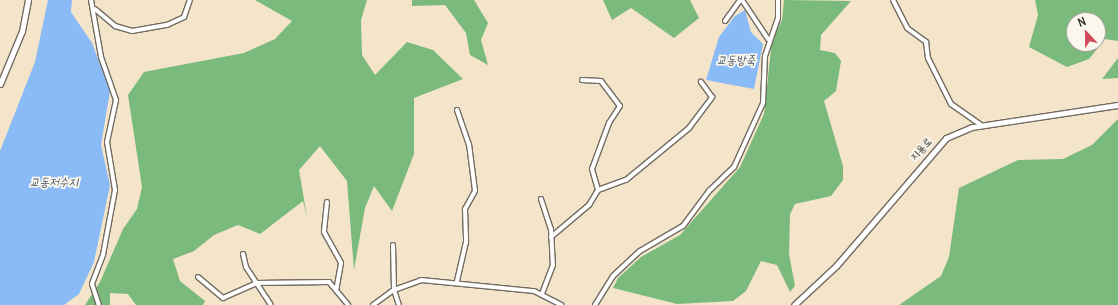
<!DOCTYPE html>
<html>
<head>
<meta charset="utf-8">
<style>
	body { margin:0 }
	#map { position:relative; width:1118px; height:305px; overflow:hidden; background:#f4e4c9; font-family:Delius,"Poor Story",sans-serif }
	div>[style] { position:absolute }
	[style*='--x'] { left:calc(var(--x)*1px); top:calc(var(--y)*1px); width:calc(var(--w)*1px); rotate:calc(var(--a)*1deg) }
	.forest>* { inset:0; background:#7aba7c }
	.water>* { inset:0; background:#8abbf6 }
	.roads { filter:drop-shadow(1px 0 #716c62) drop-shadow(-1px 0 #716c62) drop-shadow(0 1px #716c62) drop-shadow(0 -1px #716c62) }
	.minor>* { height:4px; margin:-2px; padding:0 2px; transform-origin:2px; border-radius:2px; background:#fff }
	.tertiary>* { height:5px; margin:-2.5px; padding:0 2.5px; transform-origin:2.5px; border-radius:2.5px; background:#fff }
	span { translate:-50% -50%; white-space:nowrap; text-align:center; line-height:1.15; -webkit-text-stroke:3.5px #fbf7ec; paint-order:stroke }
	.street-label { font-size:11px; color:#2b2b2b }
	.water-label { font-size:12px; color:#485668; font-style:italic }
	.north { position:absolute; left:1066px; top:12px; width:40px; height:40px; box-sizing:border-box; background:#fbf7ec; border:1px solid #a8a59f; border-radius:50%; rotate:338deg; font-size:11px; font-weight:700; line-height:16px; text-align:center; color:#2b2b2b }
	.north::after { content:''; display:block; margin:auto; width:14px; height:18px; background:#d1495b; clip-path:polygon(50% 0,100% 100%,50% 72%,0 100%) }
</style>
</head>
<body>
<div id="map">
	<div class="forest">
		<i style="clip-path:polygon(255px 0,367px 0,361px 20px,362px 55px,375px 75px,407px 42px,433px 50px,463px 79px,414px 98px,414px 154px,392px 211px,374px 186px,365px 208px,354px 270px,347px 181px,320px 146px,299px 170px,307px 217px,303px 201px,260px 234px,238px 225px,214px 235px,194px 251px,173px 259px,180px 281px,205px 301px,203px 305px,136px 305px,128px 294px,110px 293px,110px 305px,85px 305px,100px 282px,123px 229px,137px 209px,142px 187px,128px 95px,144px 72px,244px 53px,275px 39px,292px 21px)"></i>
		<i style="clip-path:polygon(412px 0,474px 0,488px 23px,481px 40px,488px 65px,470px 55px,466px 33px,445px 5px,412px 6px)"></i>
		<i style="clip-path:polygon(603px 0,690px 0,699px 18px,674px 38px,631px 8px,612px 20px)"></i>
		<i style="clip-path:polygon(784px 0,851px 1px,821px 35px,820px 50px,835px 53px,841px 61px,836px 91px,824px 101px,843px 166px,843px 180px,831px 196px,795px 204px,790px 214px,789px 254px,795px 286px,790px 292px,777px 265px,761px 261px,746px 291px,733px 301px,677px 304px,613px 288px,618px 278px,641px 257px,680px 235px,740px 167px,764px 114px,772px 40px,782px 20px)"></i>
		<i style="clip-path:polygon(evenodd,1035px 0,1118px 0,1118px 41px,1105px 39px,1089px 59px,1067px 67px,1029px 47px,1038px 15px,1035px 0,1074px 20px,1098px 20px,1098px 44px,1074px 44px,1074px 20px)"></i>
		<i style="clip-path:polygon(1118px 58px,1118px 78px,1102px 79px)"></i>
		<i style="clip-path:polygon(1118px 119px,1118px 305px,899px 305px,941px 276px,949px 257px,959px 188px,1018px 160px,1063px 159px,1092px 145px)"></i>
	</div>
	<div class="water">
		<i style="clip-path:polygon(48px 0,72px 0,71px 12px,92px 43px,110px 91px,101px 145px,110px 185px,94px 262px,79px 294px,64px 305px,0 305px,0 151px,35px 62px)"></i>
		<i style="clip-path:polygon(745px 10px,751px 32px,763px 44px,754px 89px,706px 80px,719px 37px,735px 16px)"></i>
	</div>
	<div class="roads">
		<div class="minor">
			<i style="--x:91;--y:0;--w:58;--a:80"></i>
			<i style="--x:101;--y:57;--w:46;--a:70.8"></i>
			<i style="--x:116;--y:100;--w:43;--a:102.1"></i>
			<i style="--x:107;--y:142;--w:49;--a:80.5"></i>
			<i style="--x:115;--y:190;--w:66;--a:100.5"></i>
			<i style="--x:103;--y:255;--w:31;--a:111"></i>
			<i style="--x:92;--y:284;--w:22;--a:72"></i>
			<i style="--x:742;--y:0;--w:47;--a:56.3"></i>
			<i style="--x:893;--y:0;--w:31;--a:63"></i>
			<i style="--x:907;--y:28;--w:24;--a:36"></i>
			<i style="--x:926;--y:42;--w:16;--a:83"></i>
			<i style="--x:928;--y:58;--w:51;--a:63.4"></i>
			<i style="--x:951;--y:104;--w:37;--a:35"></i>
			<i style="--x:95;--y:9;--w:26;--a:40"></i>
			<i style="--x:115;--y:26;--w:18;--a:16"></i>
			<i style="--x:132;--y:31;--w:36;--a:-10"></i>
			<i style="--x:167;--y:25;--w:19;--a:-25"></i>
			<i style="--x:184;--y:17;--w:18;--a:-71"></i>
			<i style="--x:725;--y:21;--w:26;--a:-54"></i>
			<i style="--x:582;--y:80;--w:19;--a:3"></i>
			<i style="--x:601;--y:81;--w:31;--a:53"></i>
			<i style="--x:620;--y:106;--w:20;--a:123"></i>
			<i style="--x:609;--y:123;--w:49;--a:110.3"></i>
			<i style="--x:592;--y:169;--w:22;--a:74"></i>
			<i style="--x:457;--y:110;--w:36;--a:71"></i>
			<i style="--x:469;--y:144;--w:47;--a:82.7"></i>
			<i style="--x:475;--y:191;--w:21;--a:119"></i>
			<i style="--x:465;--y:209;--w:33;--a:88"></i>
			<i style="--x:466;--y:242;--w:40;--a:103"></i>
			<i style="--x:541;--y:199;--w:32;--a:72"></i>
			<i style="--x:551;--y:229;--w:36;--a:87"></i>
			<i style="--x:553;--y:265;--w:30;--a:111"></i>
			<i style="--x:327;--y:202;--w:30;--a:96"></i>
			<i style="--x:324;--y:232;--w:35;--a:61"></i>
			<i style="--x:341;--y:263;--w:27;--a:100"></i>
			<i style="--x:551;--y:237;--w:50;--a:-40.1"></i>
			<i style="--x:589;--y:205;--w:17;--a:-59"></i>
			<i style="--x:598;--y:190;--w:30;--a:-20"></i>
			<i style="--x:626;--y:180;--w:82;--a:-39.5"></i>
			<i style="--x:689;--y:128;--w:39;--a:-53"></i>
			<i style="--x:712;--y:97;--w:19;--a:-126"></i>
			<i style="--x:393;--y:245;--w:45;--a:88.7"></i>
			<i style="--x:394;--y:290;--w:16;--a:72"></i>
			<i style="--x:243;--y:254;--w:13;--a:77"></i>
			<i style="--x:246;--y:267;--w:45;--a:56.7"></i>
			<i style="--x:198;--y:277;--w:33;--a:40"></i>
			<i style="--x:223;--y:298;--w:36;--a:-24"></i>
			<i style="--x:256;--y:283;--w:73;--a:-0.8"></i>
			<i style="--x:329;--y:282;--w:30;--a:50"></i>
			<i style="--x:373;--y:305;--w:26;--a:-36"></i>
			<i style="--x:394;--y:290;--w:29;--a:-20"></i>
			<i style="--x:421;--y:280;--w:114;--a:5.6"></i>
			<i style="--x:534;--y:291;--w:31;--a:27"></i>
			<i style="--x:595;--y:305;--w:34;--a:-58"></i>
			<i style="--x:613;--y:276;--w:37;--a:-43"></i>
			<i style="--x:640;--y:251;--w:50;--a:-30.2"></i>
			<i style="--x:683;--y:226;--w:44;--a:-53.4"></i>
			<i style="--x:709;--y:191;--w:35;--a:-44"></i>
			<i style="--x:734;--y:167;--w:70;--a:-65.6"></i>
			<i style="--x:763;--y:103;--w:47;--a:-87.6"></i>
			<i style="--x:765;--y:56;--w:40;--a:-71.1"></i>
			<i style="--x:778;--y:18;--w:18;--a:-90"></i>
		</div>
		<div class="tertiary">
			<i style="--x:0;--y:84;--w:57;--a:-67.5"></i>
			<i style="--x:22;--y:31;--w:32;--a:-79"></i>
			<i style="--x:794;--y:305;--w:57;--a:-42.9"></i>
			<i style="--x:836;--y:266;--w:169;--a:-49.3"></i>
			<i style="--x:946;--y:138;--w:28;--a:-23"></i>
			<i style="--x:972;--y:127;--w:148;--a:-8.6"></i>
		</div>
	</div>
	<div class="street-label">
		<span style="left:921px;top:149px;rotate:-47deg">지용로</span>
	</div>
	<div class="water-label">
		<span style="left:736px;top:60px">교동방죽</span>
		<span style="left:54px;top:182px">교동저수지</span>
	</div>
	<div class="north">N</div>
</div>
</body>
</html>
